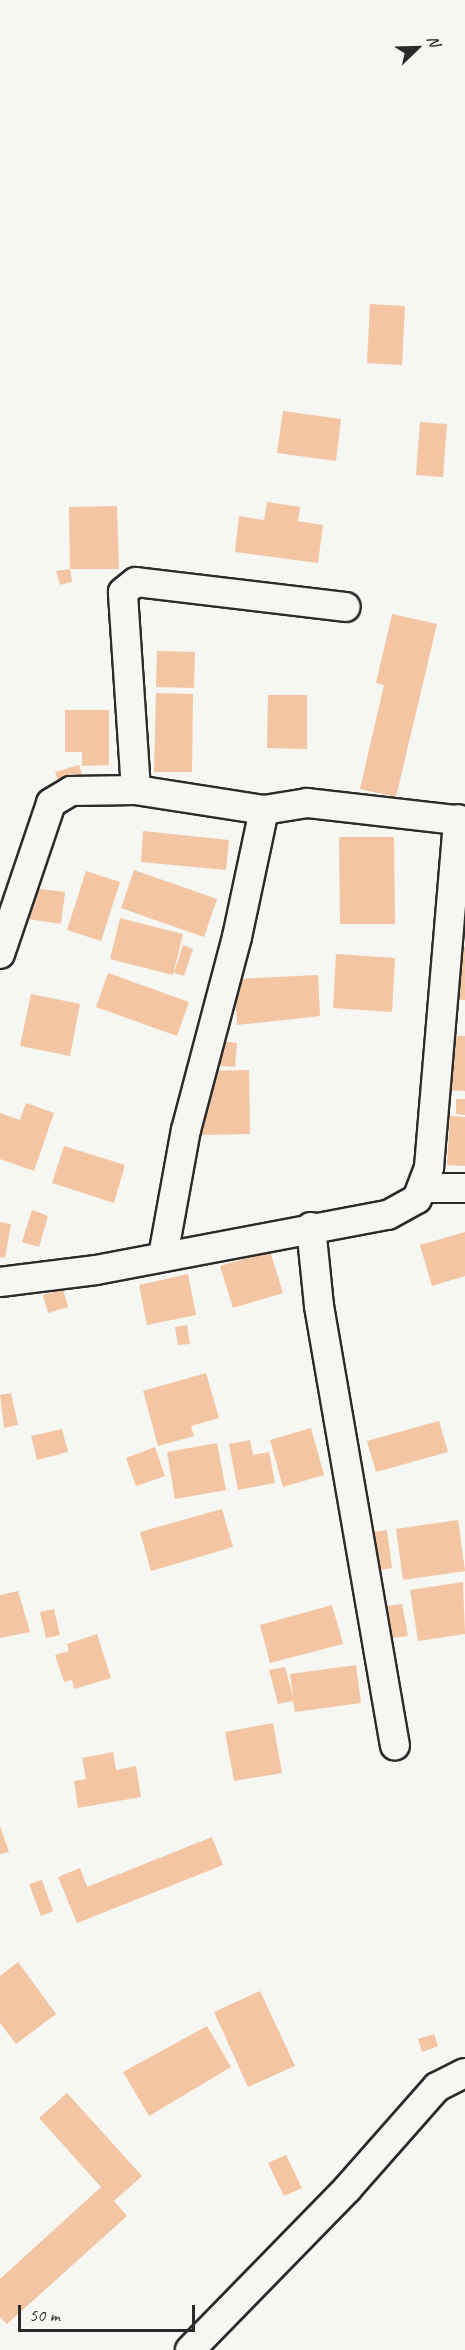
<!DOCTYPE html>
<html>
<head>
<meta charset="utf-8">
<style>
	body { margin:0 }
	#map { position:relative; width:465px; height:2350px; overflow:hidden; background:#f6f6f2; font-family:Caveat,sans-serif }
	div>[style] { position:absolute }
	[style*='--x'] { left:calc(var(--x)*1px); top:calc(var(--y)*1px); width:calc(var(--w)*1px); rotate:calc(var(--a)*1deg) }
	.building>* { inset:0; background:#f3c5a2 }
	.roads { filter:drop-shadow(2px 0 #2b2b2b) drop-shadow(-2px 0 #2b2b2b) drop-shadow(0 2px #2b2b2b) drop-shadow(0 -2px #2b2b2b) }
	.minor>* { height:28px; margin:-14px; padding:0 14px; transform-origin:14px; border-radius:14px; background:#f6f6f2 }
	span { translate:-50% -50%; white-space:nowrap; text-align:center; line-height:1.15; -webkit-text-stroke:6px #f6f6f2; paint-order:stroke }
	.north { position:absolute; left:387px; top:18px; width:60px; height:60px; -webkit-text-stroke:4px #f6f6f2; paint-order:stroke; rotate:67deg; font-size:16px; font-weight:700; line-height:24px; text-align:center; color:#2b2b2b }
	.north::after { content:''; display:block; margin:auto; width:21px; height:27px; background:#2b2b2b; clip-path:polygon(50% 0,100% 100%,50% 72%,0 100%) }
	.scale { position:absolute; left:18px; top:2305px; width:177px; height:27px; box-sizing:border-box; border:3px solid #2b2b2b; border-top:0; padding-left:8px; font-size:18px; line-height:21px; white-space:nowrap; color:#2b2b2b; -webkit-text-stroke:4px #f6f6f2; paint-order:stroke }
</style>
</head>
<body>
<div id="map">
	<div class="building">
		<i style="clip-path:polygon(370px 304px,405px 306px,402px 365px,367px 363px)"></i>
		<i style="clip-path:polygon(283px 411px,341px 419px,336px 461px,277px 453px)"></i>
		<i style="clip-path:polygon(420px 422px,447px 424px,443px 477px,416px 475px)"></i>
		<i style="clip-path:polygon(267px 502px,300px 507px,298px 521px,323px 525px,318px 563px,235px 552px,239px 516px,264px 520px)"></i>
		<i style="clip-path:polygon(117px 506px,119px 569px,70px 569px,69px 507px)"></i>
		<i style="clip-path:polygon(70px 569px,72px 582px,60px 585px,56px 571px)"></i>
		<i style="clip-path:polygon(392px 614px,437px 624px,396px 797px,360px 789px,384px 685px,376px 683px)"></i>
		<i style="clip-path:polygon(157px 651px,195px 652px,194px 688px,156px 687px)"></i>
		<i style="clip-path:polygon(156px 693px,193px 694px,192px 772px,154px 772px)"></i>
		<i style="clip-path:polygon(268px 695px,307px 695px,307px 749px,267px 748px)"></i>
		<i style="clip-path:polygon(65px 710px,109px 710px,109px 765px,82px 766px,82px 752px,65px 752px)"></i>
		<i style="clip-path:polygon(79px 765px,86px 786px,62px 793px,55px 772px)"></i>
		<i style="clip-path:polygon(143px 831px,229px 840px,226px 870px,141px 862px)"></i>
		<i style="clip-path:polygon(339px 837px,394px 837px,395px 924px,340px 924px)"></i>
		<i style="clip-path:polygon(134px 870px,217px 899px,204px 937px,121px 908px)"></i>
		<i style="clip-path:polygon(86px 871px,120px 882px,101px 941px,67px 930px)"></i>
		<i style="clip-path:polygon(32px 888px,65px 892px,61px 924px,28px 919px)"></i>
		<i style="clip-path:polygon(120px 918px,183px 934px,173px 975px,110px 959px)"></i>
		<i style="clip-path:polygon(183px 945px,193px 949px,184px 976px,174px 973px)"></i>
		<i style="clip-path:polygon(453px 947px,465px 947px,465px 1000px,449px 999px)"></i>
		<i style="clip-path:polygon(336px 954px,395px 958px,392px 1012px,333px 1008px)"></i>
		<i style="clip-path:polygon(108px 973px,189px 1002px,177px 1036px,96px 1007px)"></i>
		<i style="clip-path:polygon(318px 975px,320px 1016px,237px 1025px,234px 979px)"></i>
		<i style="clip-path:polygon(31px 994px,80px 1004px,70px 1056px,20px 1046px)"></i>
		<i style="clip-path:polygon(444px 1035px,465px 1036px,465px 1091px,442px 1090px)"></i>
		<i style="clip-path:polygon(210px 1040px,237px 1043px,235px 1067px,208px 1065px)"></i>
		<i style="clip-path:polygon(249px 1070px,250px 1134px,201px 1135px,200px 1098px,207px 1071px)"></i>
		<i style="clip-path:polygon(456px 1099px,465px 1099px,465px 1115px,456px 1114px)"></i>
		<i style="clip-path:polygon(26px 1103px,54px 1113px,34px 1171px,0 1159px,0 1113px,20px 1120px)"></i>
		<i style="clip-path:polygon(450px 1116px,465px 1117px,465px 1166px,447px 1165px)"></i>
		<i style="clip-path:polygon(64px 1146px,125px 1165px,114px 1203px,52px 1183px)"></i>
		<i style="clip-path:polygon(32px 1210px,48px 1216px,39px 1247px,22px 1242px)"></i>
		<i style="clip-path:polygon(0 1222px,11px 1224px,5px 1258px,0 1257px)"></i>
		<i style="clip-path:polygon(465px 1232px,465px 1276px,432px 1286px,420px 1245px)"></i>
		<i style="clip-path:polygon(270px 1251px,283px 1293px,233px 1308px,220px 1266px)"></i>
		<i style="clip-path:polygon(188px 1274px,196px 1315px,147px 1325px,139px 1285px)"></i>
		<i style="clip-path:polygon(63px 1289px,68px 1307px,48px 1313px,43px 1295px)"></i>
		<i style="clip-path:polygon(187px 1325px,190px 1344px,178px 1345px,175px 1327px)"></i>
		<i style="clip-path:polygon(206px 1373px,219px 1418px,191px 1426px,194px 1436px,158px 1446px,143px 1391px)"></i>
		<i style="clip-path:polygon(11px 1393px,18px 1425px,4px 1428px,0 1395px)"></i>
		<i style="clip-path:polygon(439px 1421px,448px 1452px,376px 1472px,367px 1441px)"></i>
		<i style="clip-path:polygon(311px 1428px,324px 1475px,283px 1487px,270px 1440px)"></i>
		<i style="clip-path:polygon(62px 1429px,68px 1452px,37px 1460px,31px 1436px)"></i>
		<i style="clip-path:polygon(250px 1440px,253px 1455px,269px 1452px,275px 1483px,238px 1490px,229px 1444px)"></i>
		<i style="clip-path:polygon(217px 1443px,226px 1490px,175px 1499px,167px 1452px)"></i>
		<i style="clip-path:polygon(155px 1447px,165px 1476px,136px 1486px,126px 1458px)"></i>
		<i style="clip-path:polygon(222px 1509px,233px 1547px,151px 1571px,140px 1532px)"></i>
		<i style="clip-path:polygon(458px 1520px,465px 1571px,403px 1580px,396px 1529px)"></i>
		<i style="clip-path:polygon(387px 1530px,392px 1568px,373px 1571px,367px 1533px)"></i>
		<i style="clip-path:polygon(463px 1582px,465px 1634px,418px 1641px,410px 1590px)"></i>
		<i style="clip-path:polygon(18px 1591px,30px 1632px,0 1638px,0 1595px)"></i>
		<i style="clip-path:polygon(402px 1604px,408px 1636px,384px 1639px,378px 1607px)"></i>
		<i style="clip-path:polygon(332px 1605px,343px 1644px,270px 1663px,260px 1625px)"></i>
		<i style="clip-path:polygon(54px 1609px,60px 1635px,46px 1638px,40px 1612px)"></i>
		<i style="clip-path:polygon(97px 1634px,111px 1678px,74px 1689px,72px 1680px,64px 1682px,55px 1655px,69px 1651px,67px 1644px)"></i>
		<i style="clip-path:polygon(356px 1665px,361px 1703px,295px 1712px,293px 1701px,278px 1704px,269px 1670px,285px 1667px,293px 1697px,290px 1674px)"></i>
		<i style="clip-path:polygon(273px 1723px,282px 1773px,234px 1781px,225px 1732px)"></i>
		<i style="clip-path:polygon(113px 1752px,116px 1770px,136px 1766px,141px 1797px,78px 1808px,74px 1781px,86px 1779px,82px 1758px)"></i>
		<i style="clip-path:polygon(0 1826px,9px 1852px,0 1854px)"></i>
		<i style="clip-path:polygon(212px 1837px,223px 1865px,77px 1923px,58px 1877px,80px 1868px,87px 1887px)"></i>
		<i style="clip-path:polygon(42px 1880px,53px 1911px,41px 1916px,29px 1884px)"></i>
		<i style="clip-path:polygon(18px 1962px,56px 2014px,16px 2044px,0 2023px,0 1976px)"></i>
		<i style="clip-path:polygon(260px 1991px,295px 2066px,248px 2087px,214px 2012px)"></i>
		<i style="clip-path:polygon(207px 2026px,231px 2067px,149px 2116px,123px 2072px)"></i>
		<i style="clip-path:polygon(434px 2034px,438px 2046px,422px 2052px,418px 2039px)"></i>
		<i style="clip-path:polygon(67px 2093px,142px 2176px,114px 2201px,127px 2216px,7px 2324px,0 2317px,0 2279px,101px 2187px,39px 2118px)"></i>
		<i style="clip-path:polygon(286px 2155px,302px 2188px,284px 2196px,268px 2163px)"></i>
	</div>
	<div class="roads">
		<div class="minor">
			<i style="--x:136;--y:790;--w:198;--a:-93.8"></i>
			<i style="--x:123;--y:592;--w:16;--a:-38"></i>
			<i style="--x:136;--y:582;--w:211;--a:6.8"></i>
			<i style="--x:0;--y:954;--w:159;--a:-71.3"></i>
			<i style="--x:51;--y:803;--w:23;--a:-31"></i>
			<i style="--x:71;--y:791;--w:65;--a:-0.9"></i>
			<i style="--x:136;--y:790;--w:130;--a:8.9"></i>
			<i style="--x:423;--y:1188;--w:42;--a:0"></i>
			<i style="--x:311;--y:1227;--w:79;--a:84.2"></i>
			<i style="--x:319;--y:1306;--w:446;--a:80.2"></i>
			<i style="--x:163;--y:1256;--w:128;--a:-79.7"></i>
			<i style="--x:186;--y:1130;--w:200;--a:-75.2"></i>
			<i style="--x:237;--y:937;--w:130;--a:-78"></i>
			<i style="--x:264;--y:810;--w:44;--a:-9.2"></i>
			<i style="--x:307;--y:803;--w:159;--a:6.5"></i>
			<i style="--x:0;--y:1282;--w:97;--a:-7.1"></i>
			<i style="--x:96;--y:1270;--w:297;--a:-10.7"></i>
			<i style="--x:388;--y:1215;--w:33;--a:-29"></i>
			<i style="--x:417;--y:1199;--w:34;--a:-69"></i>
			<i style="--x:429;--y:1167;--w:349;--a:-85.2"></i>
			<i style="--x:190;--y:2350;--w:225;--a:-45.7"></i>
			<i style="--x:347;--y:2189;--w:136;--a:-48.6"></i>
			<i style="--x:437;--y:2087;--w:31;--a:-27"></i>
		</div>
	</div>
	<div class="north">N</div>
	<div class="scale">50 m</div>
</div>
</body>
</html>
